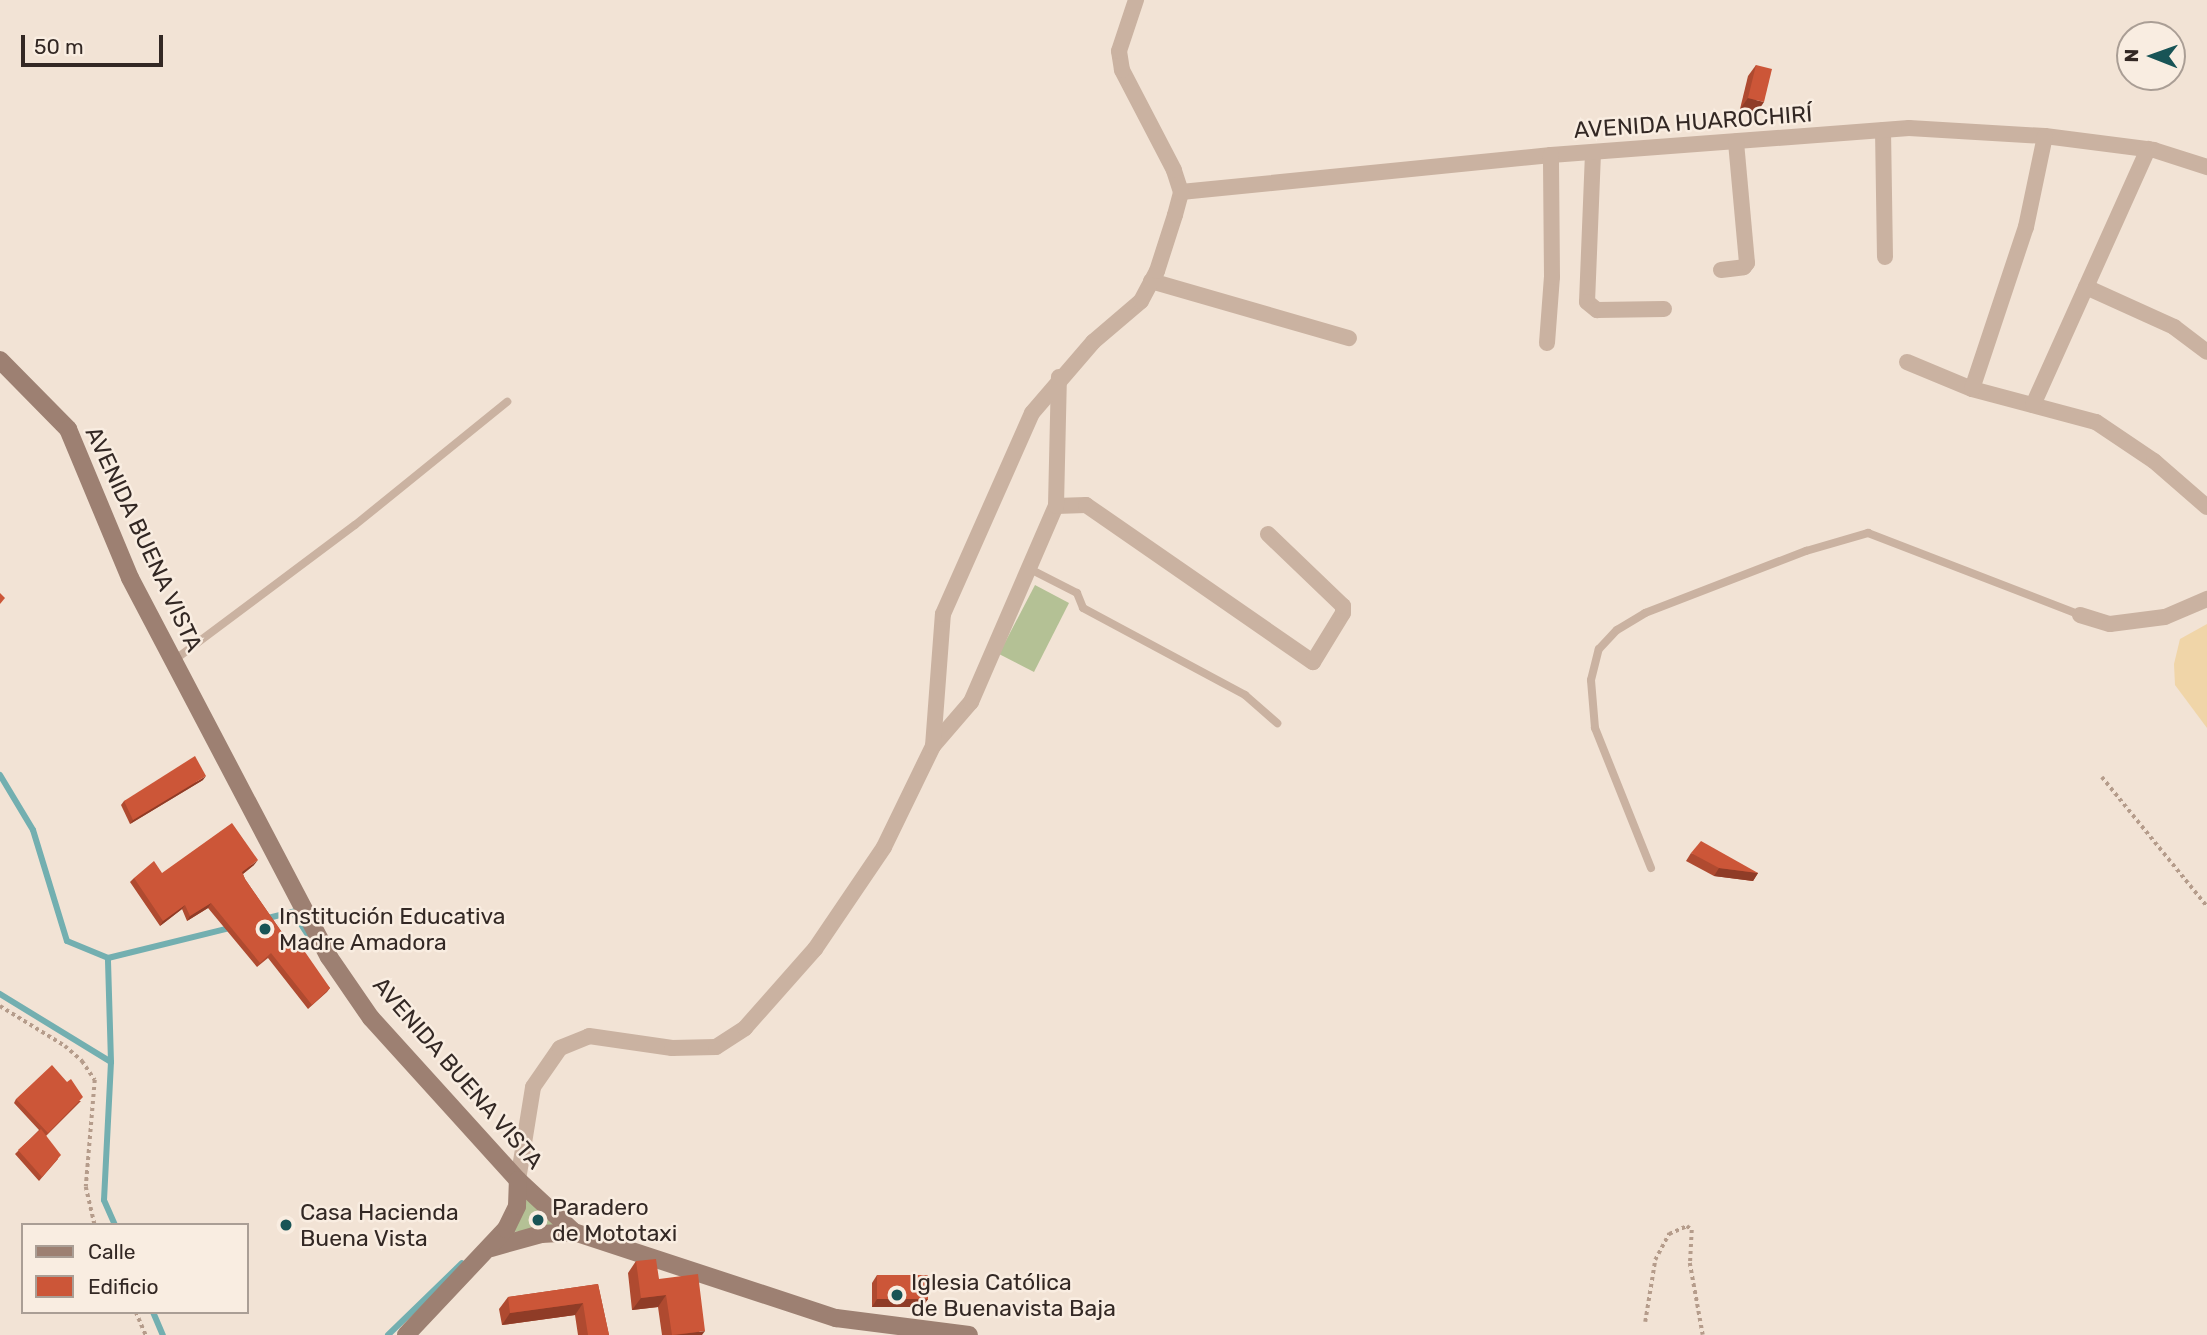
<!DOCTYPE html>
<html>
<head>
<meta charset="utf-8">
<style>
	body { margin:0 }
	#map { position:relative; width:2207px; height:1335px; overflow:hidden; background:#f2e3d5; font-family:Rubik,sans-serif }
	div>[style] { position:absolute }
	[style*='--x'] { left:calc(var(--x)*1px); top:calc(var(--y)*1px); width:calc(var(--w)*1px); rotate:calc(var(--a)*1deg) }
	.green>* { inset:0; background:#b4c195 }
	.sand>* { inset:0; background:#f0d5a8 }
	.stream>* { height:6px; margin:-3px; padding:0 3px; transform-origin:3px; border-radius:3px; background:#73afb0 }
	.path>* { height:3.5px; margin-top:-1.75px; transform-origin:0; background:repeating-linear-gradient(90deg,#b59c8b 0 3.5px,transparent 0 7px) }
	.lane>* { height:8px; margin:-4px; padding:0 4px; transform-origin:4px; border-radius:4px; background:#cab2a1 }
	.street>* { height:16px; margin:-8px; padding:0 8px; transform-origin:8px; border-radius:8px; background:#cab2a1 }
	.secondary>* { height:18px; margin:-9px; padding:0 9px; transform-origin:9px; border-radius:9px; background:#9d8072 }
	.wall>* { inset:0; background:#af4a30 }
	.shaded-wall>* { inset:0; background:#8f3c27 }
	.building>* { inset:0; background:#cc5638 }
	.dots>* { width:19px; height:19px; translate:-50% -50%; box-sizing:border-box; border:4px solid #f9ede1; border-radius:50% }
	span { translate:-50% -50%; white-space:nowrap; text-align:center; line-height:1.15; -webkit-text-stroke:5px #f9ede1; paint-order:stroke }
	.street-label { font-size:23px; color:#332824 }
	.poi-label { font-size:23px; color:#332824 }
	.left { translate:0 -50%; text-align:left }
	.legend { position:absolute; left:21px; top:1223px; width:228px; height:91px; box-sizing:border-box; background:#f9ede1; border:2px solid #aa9e95; margin:0; padding:9px 12px; list-style:none; font-size:21px; color:#332824 }
	.legend li { display:flex; align-items:center; gap:14px; height:35px }
	.legend b { width:35px; border:2px solid #aa9e95 }
	.north { position:absolute; left:2116px; top:21px; width:70px; height:70px; box-sizing:border-box; background:#f9ede1; border:2px solid #aa9e95; border-radius:50%; rotate:271deg; font-size:19px; font-weight:700; line-height:28px; text-align:center; color:#332824 }
	.north::after { content:''; display:block; margin:auto; width:24px; height:32px; background:#185456; clip-path:polygon(50% 0,100% 100%,50% 72%,0 100%) }
	.scale { position:absolute; left:21px; top:35px; width:142px; height:32px; box-sizing:border-box; border:4px solid #332824; border-top:0; padding-left:9px; font-size:21px; line-height:24px; white-space:nowrap; color:#332824; -webkit-text-stroke:5px #f9ede1; paint-order:stroke }
</style>
</head>
<body>
<div id="map">
	<div class="green">
		<i style="clip-path:polygon(1035px 585px,1069px 603px,1034px 672px,999px 654px)"></i>
		<i style="clip-path:polygon(527px 1198px,557px 1226px,514px 1232px)"></i>
	</div>
	<div class="sand">
		<i style="clip-path:polygon(2207px 624px,2207px 728px,2175px 685px,2174px 664px,2180px 639px)"></i>
	</div>
	<div class="stream">
		<i style="--x:0;--y:775;--w:64;--a:59"></i>
		<i style="--x:33;--y:830;--w:116;--a:73"></i>
		<i style="--x:67;--y:941;--w:44;--a:22.5"></i>
		<i style="--x:264;--y:919;--w:30;--a:-14"></i>
		<i style="--x:293;--y:912;--w:30;--a:57"></i>
		<i style="--x:0;--y:994;--w:130;--a:31.5"></i>
		<i style="--x:115;--y:1225;--w:27;--a:-114"></i>
		<i style="--x:104;--y:1200;--w:138;--a:-87.1"></i>
		<i style="--x:111;--y:1062;--w:104;--a:-91.7"></i>
		<i style="--x:108;--y:958;--w:126;--a:-13.8"></i>
		<i style="--x:153;--y:1312;--w:25;--a:67"></i>
		<i style="--x:388;--y:1335;--w:103;--a:-44.2"></i>
	</div>
	<div class="path">
		<i style="--x:2102;--y:777;--w:166;--a:50.9"></i>
		<i style="--x:0;--y:1006;--w:76;--a:31.6"></i>
		<i style="--x:65;--y:1046;--w:23;--a:41"></i>
		<i style="--x:82;--y:1061;--w:23;--a:56"></i>
		<i style="--x:95;--y:1080;--w:107;--a:94.8"></i>
		<i style="--x:86;--y:1187;--w:39;--a:77"></i>
		<i style="--x:136;--y:1312;--w:25;--a:67"></i>
		<i style="--x:1645;--y:1322;--w:63;--a:-80.8"></i>
		<i style="--x:1655;--y:1260;--w:30;--a:-62"></i>
		<i style="--x:1669;--y:1234;--w:20;--a:-24"></i>
		<i style="--x:1687;--y:1226;--w:6;--a:39"></i>
		<i style="--x:1692;--y:1230;--w:33;--a:93"></i>
		<i style="--x:1690;--y:1263;--w:73;--a:79.8"></i>
	</div>
	<div class="lane">
		<i style="--x:1028;--y:568;--w:55;--a:27"></i>
		<i style="--x:1077;--y:593;--w:16;--a:68"></i>
		<i style="--x:1083;--y:608;--w:184;--a:28.2"></i>
		<i style="--x:1245;--y:695;--w:43;--a:41.2"></i>
		<i style="--x:173;--y:661;--w:227;--a:-36.8"></i>
		<i style="--x:355;--y:525;--w:196;--a:-39"></i>
		<i style="--x:1651;--y:868;--w:151;--a:-111.8"></i>
		<i style="--x:1595;--y:728;--w:48;--a:-94.8"></i>
		<i style="--x:1591;--y:680;--w:32;--a:-76"></i>
		<i style="--x:1599;--y:649;--w:26;--a:-47"></i>
		<i style="--x:1617;--y:630;--w:33;--a:-31"></i>
		<i style="--x:1645;--y:613;--w:173;--a:-21.1"></i>
		<i style="--x:1806;--y:551;--w:65;--a:-16.2"></i>
		<i style="--x:1868;--y:533;--w:227;--a:21.1"></i>
	</div>
	<div class="street">
		<i style="--x:1883;--y:130;--w:127;--a:89.1"></i>
		<i style="--x:1593;--y:153;--w:149;--a:92.3"></i>
		<i style="--x:1587;--y:302;--w:13;--a:39"></i>
		<i style="--x:1597;--y:310;--w:67;--a:-0.9"></i>
		<i style="--x:1181;--y:192;--w:372;--a:-5.7"></i>
		<i style="--x:1551;--y:155;--w:359;--a:-4.3"></i>
		<i style="--x:1909;--y:128;--w:136;--a:3.4"></i>
		<i style="--x:2045;--y:136;--w:110;--a:7.3"></i>
		<i style="--x:2154;--y:150;--w:56;--a:17.8"></i>
		<i style="--x:1721;--y:270;--w:23;--a:-7"></i>
		<i style="--x:1744;--y:267;--w:5;--a:-53"></i>
		<i style="--x:1747;--y:263;--w:122;--a:-95.2"></i>
		<i style="--x:1151;--y:281;--w:206;--a:16.1"></i>
		<i style="--x:2086;--y:287;--w:97;--a:24.4"></i>
		<i style="--x:2174;--y:327;--w:41;--a:37.1"></i>
		<i style="--x:1547;--y:343;--w:66;--a:-85.7"></i>
		<i style="--x:1552;--y:277;--w:122;--a:-90.5"></i>
		<i style="--x:1907;--y:362;--w:70;--a:22.6"></i>
		<i style="--x:1972;--y:389;--w:128;--a:14.9"></i>
		<i style="--x:2096;--y:422;--w:70;--a:33.9"></i>
		<i style="--x:2154;--y:461;--w:70;--a:41"></i>
		<i style="--x:1972;--y:389;--w:171;--a:-71.6"></i>
		<i style="--x:2026;--y:227;--w:93;--a:-78.2"></i>
		<i style="--x:2033;--y:405;--w:281;--a:-65.8"></i>
		<i style="--x:1056;--y:506;--w:30;--a:-2"></i>
		<i style="--x:1086;--y:505;--w:276;--a:34.7"></i>
		<i style="--x:1313;--y:662;--w:57;--a:-58.5"></i>
		<i style="--x:1343;--y:613;--w:7;--a:-90"></i>
		<i style="--x:1343;--y:606;--w:104;--a:-136.2"></i>
		<i style="--x:2080;--y:615;--w:31;--a:17"></i>
		<i style="--x:2110;--y:624;--w:55;--a:-7.3"></i>
		<i style="--x:2165;--y:617;--w:46;--a:-23.2"></i>
		<i style="--x:933;--y:746;--w:58;--a:-49.2"></i>
		<i style="--x:971;--y:702;--w:214;--a:-66.6"></i>
		<i style="--x:1056;--y:506;--w:129;--a:-88.7"></i>
		<i style="--x:518;--y:1180;--w:94;--a:-80.8"></i>
		<i style="--x:533;--y:1087;--w:47;--a:-55.3"></i>
		<i style="--x:560;--y:1048;--w:31;--a:-22"></i>
		<i style="--x:589;--y:1036;--w:84;--a:8.2"></i>
		<i style="--x:672;--y:1048;--w:44;--a:-1.3"></i>
		<i style="--x:716;--y:1047;--w:35;--a:-33"></i>
		<i style="--x:745;--y:1028;--w:106;--a:-48.5"></i>
		<i style="--x:815;--y:949;--w:123;--a:-55.9"></i>
		<i style="--x:884;--y:847;--w:112;--a:-64.1"></i>
		<i style="--x:933;--y:746;--w:132;--a:-85.7"></i>
		<i style="--x:943;--y:614;--w:220;--a:-66.1"></i>
		<i style="--x:1032;--y:413;--w:94;--a:-49.3"></i>
		<i style="--x:1093;--y:342;--w:63;--a:-40.5"></i>
		<i style="--x:1141;--y:301;--w:34;--a:-62"></i>
		<i style="--x:1157;--y:271;--w:59;--a:-72.2"></i>
		<i style="--x:1175;--y:215;--w:24;--a:-75"></i>
		<i style="--x:1181;--y:192;--w:23;--a:-108"></i>
		<i style="--x:1174;--y:170;--w:113;--a:-117.5"></i>
		<i style="--x:1122;--y:70;--w:19;--a:-99"></i>
		<i style="--x:1119;--y:51;--w:54;--a:-71.6"></i>
	</div>
	<div class="secondary">
		<i style="--x:0;--y:360;--w:97;--a:45.4"></i>
		<i style="--x:68;--y:429;--w:161;--a:67.4"></i>
		<i style="--x:130;--y:578;--w:428;--a:62.3"></i>
		<i style="--x:329;--y:957;--w:74;--a:55.5"></i>
		<i style="--x:371;--y:1018;--w:219;--a:47.8"></i>
		<i style="--x:518;--y:1180;--w:76;--a:42.9"></i>
		<i style="--x:574;--y:1232;--w:276;--a:18.2"></i>
		<i style="--x:836;--y:1318;--w:134;--a:7.3"></i>
		<i style="--x:491;--y:1248;--w:52;--a:-15.6"></i>
		<i style="--x:541;--y:1234;--w:33;--a:-3"></i>
		<i style="--x:406;--y:1335;--w:146;--a:-46.7"></i>
		<i style="--x:506;--y:1229;--w:25;--a:-64"></i>
		<i style="--x:517;--y:1206;--w:26;--a:-88"></i>
	</div>
	<div class="wall">
		<i style="clip-path:polygon(1756px 65px,1756px 114px,1740px 109px,1748px 76px)"></i>
		<i style="clip-path:polygon(203px 780px,130px 824px,121px 805px,124px 801px)"></i>
		<i style="clip-path:polygon(1691px 853px,1758px 873px,1753px 881px,1714px 876px,1686px 861px)"></i>
		<i style="clip-path:polygon(254px 865px,243px 874px,245px 879px,290px 944px,330px 988px,327px 992px,308px 1009px,268px 958px,257px 967px,208px 908px,187px 921px,182px 909px,160px 926px,130px 882px,134px 878px)"></i>
		<i style="clip-path:polygon(16px 1099px,81px 1101px,46px 1136px,58px 1159px,39px 1181px,15px 1154px,39px 1130px,14px 1103px)"></i>
		<i style="clip-path:polygon(636px 1261px,659px 1279px,702px 1335px,662px 1335px,658px 1307px,632px 1310px,628px 1273px)"></i>
		<i style="clip-path:polygon(877px 1275px,928px 1299px,922px 1307px,872px 1307px,872px 1283px)"></i>
		<i style="clip-path:polygon(598px 1284px,609px 1335px,578px 1335px,575px 1315px,502px 1325px,499px 1309px,508px 1297px)"></i>
	</div>
	<div class="shaded-wall">
		<i style="clip-path:polygon(1748px 98px,1764px 102px,1756px 114px,1740px 109px)"></i>
		<i style="clip-path:polygon(206px 776px,203px 780px,130px 824px,133px 820px)"></i>
		<i style="clip-path:polygon(258px 860px,254px 865px,239px 877px,242px 872px)"></i>
		<i style="clip-path:polygon(1719px 868px,1758px 873px,1753px 881px,1714px 876px)"></i>
		<i style="clip-path:polygon(211px 903px,208px 908px,187px 921px,190px 916px)"></i>
		<i style="clip-path:polygon(185px 905px,182px 909px,160px 926px,163px 921px)"></i>
		<i style="clip-path:polygon(666px 1295px,658px 1307px,632px 1310px,641px 1298px)"></i>
		<i style="clip-path:polygon(877px 1299px,928px 1299px,922px 1307px,872px 1307px)"></i>
		<i style="clip-path:polygon(583px 1303px,575px 1315px,502px 1325px,510px 1313px)"></i>
		<i style="clip-path:polygon(705px 1331px,702px 1335px,676px 1335px)"></i>
	</div>
	<div class="building">
		<i style="clip-path:polygon(1756px 65px,1772px 69px,1764px 102px,1748px 98px)"></i>
		<i style="clip-path:polygon(0 593px,5px 598px,0 604px)"></i>
		<i style="clip-path:polygon(195px 756px,206px 776px,133px 820px,124px 801px)"></i>
		<i style="clip-path:polygon(232px 823px,258px 860px,242px 872px,245px 879px,290px 944px,296px 939px,330px 988px,312px 1005px,271px 953px,260px 963px,211px 903px,190px 916px,185px 905px,163px 921px,134px 878px,154px 861px,162px 873px)"></i>
		<i style="clip-path:polygon(1701px 841px,1758px 873px,1719px 868px,1691px 853px)"></i>
		<i style="clip-path:polygon(52px 1065px,67px 1082px,71px 1079px,83px 1097px,48px 1133px,16px 1099px)"></i>
		<i style="clip-path:polygon(41px 1129px,61px 1155px,42px 1177px,18px 1150px)"></i>
		<i style="clip-path:polygon(656px 1259px,659px 1279px,698px 1274px,705px 1331px,672px 1335px,666px 1295px,641px 1298px,636px 1261px)"></i>
		<i style="clip-path:polygon(877px 1275px,928px 1275px,928px 1299px,877px 1299px)"></i>
		<i style="clip-path:polygon(598px 1284px,609px 1335px,588px 1335px,583px 1303px,510px 1313px,508px 1297px)"></i>
	</div>
	<div class="dots">
		<i style="left:265px;top:929px;background:#185456"></i>
		<i style="left:538px;top:1220px;background:#185456"></i>
		<i style="left:286px;top:1225px;background:#185456"></i>
		<i style="left:897px;top:1295px;background:#185456"></i>
	</div>
	<div class="street-label">
		<span style="left:1693px;top:122px;rotate:-4deg">AVENIDA HUAROCHIRÍ</span>
		<span style="left:144px;top:539px;rotate:65deg">AVENIDA BUENA VISTA</span>
		<span style="left:458px;top:1073px;rotate:49deg">AVENIDA BUENA VISTA</span>
	</div>
	<div class="poi-label">
		<span class="left" style="left:279px;top:929px">Institución Educativa<br>Madre Amadora</span>
		<span class="left" style="left:552px;top:1220px">Paradero<br>de Mototaxi</span>
		<span class="left" style="left:300px;top:1225px">Casa Hacienda<br>Buena Vista</span>
		<span class="left" style="left:911px;top:1295px">Iglesia Católica<br>de Buenavista Baja</span>
	</div>
	<ul class="legend">
	<li><b style="height:9px;background:#9d8072"></b>Calle</li>
	<li><b style="height:19px;background:#cc5638"></b>Edificio</li>
	</ul>
	<div class="north">N</div>
	<div class="scale">50 m</div>
</div>
</body>
</html>
